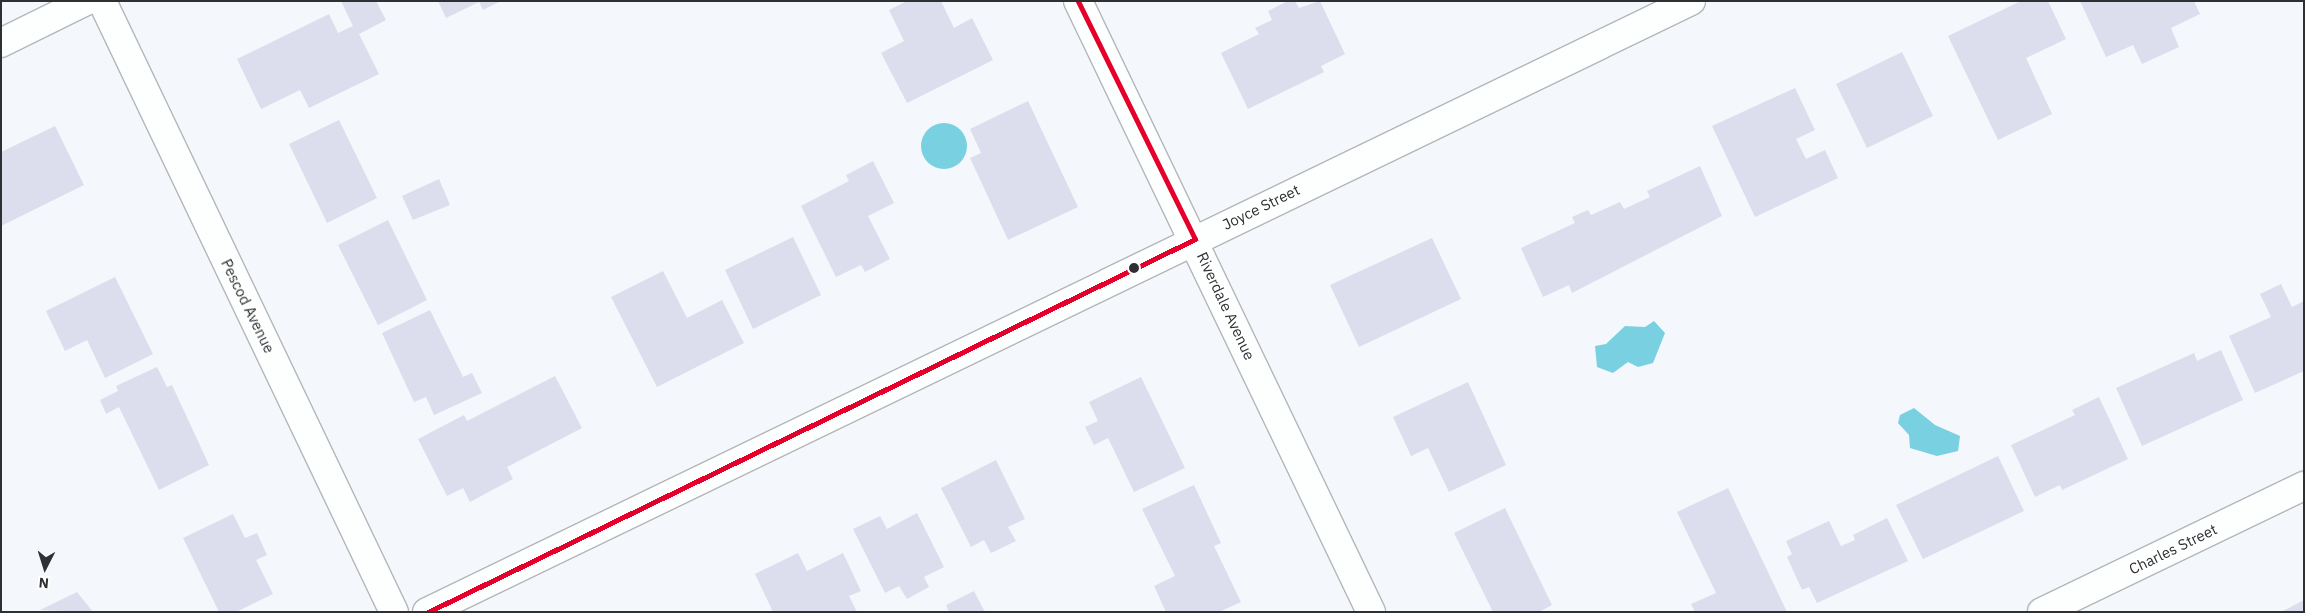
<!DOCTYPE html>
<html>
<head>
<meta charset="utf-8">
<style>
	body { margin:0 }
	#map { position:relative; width:2305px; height:613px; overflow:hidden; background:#f4f7fb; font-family:"IBM Plex Sans",sans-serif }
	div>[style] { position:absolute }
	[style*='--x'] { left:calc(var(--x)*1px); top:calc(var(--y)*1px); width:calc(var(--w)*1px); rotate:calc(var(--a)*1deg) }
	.water>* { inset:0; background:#79d0e1 }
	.round { border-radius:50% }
	.building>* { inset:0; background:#dddeed }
	.roads { filter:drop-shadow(1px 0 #b4b6ba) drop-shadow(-1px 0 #b4b6ba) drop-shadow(0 1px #b4b6ba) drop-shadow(0 -1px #b4b6ba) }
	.minor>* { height:28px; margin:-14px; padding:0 14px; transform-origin:14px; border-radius:14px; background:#fdfefe }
	.tertiary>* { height:28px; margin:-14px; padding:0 14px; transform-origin:14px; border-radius:14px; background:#fdfefe }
	.bus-1>* { height:5px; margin:-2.5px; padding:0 2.5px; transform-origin:2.5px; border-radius:2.5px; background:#e4002b }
	.dots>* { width:14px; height:14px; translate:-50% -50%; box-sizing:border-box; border:2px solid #fff; border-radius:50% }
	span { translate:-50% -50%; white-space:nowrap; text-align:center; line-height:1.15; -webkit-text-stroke:4.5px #fff; paint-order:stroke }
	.street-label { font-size:15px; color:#2e3034 }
	.frame { position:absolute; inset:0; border:2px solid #2e3034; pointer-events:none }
	.north { position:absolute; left:20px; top:543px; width:50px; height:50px; -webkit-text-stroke:4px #fff; paint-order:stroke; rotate:185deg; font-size:14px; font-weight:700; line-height:20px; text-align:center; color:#2e3034 }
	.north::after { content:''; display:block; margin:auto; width:18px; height:22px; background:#2e3034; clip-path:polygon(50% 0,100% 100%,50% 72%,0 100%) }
</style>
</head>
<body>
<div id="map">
	<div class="water">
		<i class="round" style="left:921px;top:123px;width:46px;height:46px"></i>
		<i style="clip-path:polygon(1654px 321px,1665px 333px,1653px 363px,1638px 367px,1628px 362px,1613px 373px,1597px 367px,1595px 346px,1606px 344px,1625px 326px,1645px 327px)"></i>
		<i style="clip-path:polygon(1914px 408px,1935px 425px,1960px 436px,1958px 451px,1937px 456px,1910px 448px,1909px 435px,1898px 423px,1900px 415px)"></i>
	</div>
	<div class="building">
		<i style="clip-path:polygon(341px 1px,376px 1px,386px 20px,359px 34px,379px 74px,309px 108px,300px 90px,261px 109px,237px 59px,329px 14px,338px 33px,353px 26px)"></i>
		<i style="clip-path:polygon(438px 1px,501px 1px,483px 10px,479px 2px,446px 18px)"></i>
		<i style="clip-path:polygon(907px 1px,941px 1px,954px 28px,972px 18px,993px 60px,907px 103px,881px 53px,904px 41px,889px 10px)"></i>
		<i style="clip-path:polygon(1288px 1px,1295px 1px,1299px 8px,1320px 1px,1345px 54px,1321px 66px,1324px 72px,1248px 109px,1221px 53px,1259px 34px,1255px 28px,1272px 20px,1268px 11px)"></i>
		<i style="clip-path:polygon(2021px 1px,2048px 1px,2066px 39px,2026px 58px,2052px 114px,1998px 140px,1948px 36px)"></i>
		<i style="clip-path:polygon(2080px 1px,2194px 1px,2200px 14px,2171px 28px,2179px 47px,2142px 64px,2133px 45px,2106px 57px)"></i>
		<i style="clip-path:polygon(1902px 52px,1933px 116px,1867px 148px,1836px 84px)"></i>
		<i style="clip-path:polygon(1795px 88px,1815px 130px,1796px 139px,1806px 159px,1825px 150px,1838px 178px,1755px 217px,1712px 126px)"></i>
		<i style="clip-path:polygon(1028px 101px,1078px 207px,1008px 240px,970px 158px,981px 153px,970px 129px)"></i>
		<i style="clip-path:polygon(339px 120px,377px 198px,327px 223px,289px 144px)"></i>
		<i style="clip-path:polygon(55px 126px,84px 185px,1px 226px,1px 152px)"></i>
		<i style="clip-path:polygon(873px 161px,894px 203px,868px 216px,890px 259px,865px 272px,861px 265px,836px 277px,801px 206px,849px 181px,846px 175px)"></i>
		<i style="clip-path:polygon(1700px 166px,1722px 216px,1572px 293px,1569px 285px,1543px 297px,1521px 248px,1575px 223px,1572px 217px,1588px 210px,1591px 215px,1620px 202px,1624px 209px,1650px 197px,1647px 191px)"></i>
		<i style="clip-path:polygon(439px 179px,450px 205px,413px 220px,402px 196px)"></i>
		<i style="clip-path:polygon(388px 220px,427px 300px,378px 325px,338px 245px)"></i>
		<i style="clip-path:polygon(793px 237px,821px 295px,753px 329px,725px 270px)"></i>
		<i style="clip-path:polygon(1432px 238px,1461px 299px,1359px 347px,1330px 285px)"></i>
		<i style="clip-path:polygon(663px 271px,687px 318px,722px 300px,744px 343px,657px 387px,611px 297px)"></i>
		<i style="clip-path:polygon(115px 277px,153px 354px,105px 378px,87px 340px,65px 351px,46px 311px)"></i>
		<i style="clip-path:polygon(2281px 284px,2292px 307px,2304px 301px,2304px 371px,2255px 393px,2229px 336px,2271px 317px,2260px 294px)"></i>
		<i style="clip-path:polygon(430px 310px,463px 377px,472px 373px,482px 393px,434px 415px,426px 397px,414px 402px,382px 333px)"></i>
		<i style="clip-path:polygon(2221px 350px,2243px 400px,2142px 446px,2116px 388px,2194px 353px,2197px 361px)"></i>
		<i style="clip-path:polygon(157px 367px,167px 387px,172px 385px,209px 465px,159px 490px,119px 407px,106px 414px,100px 400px,118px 391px,116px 386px)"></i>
		<i style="clip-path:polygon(555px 376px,582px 428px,507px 467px,513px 479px,470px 502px,463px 488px,447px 496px,418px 439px,464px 415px,467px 421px)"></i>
		<i style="clip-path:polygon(1141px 377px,1185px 468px,1134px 492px,1108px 438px,1094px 445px,1085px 427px,1098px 421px,1089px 402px)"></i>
		<i style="clip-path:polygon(1468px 382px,1506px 465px,1449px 492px,1428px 448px,1411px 456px,1393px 417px)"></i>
		<i style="clip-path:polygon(2099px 397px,2128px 459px,2062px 490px,2060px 485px,2035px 497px,2011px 445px,2075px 415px,2072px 410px)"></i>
		<i style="clip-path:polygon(1998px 456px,2024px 511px,1923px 559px,1896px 505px)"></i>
		<i style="clip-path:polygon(996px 460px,1025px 519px,1008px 527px,1016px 541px,991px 553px,984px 540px,971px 547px,941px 488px)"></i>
		<i style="clip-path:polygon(1194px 485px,1221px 543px,1214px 546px,1241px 602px,1219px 612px,1166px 612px,1154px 586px,1175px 576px,1142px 509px)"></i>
		<i style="clip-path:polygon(1728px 488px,1787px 612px,1695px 612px,1691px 604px,1716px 593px,1677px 512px)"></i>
		<i style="clip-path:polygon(1505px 508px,1552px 605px,1539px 612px,1493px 612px,1454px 533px)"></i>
		<i style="clip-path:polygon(917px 513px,944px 567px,924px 577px,929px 587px,907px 599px,899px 586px,885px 593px,853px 529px,880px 516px,887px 529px)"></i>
		<i style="clip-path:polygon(233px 514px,245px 538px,257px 533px,267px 555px,256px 560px,273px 594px,236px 612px,219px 612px,183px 538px)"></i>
		<i style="clip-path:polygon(1887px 518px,1908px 561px,1817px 603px,1809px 587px,1802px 590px,1787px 557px,1792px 554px,1786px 541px,1829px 521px,1841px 546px,1855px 540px,1853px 535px)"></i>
		<i style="clip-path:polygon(798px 553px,807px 571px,843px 553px,861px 591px,849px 596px,857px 612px,773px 612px,755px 574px)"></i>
		<i style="clip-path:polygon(974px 591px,985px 612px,949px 612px,946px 605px)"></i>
		<i style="clip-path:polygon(77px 592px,93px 612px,40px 610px)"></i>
		<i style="clip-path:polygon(2304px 600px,2304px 612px,2281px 612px)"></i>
	</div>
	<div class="roads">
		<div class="minor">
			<i style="--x:102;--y:1;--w:677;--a:64.46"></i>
			<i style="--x:1;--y:43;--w:95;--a:-26.3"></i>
			<i style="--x:427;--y:612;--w:1404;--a:-25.8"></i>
			<i style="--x:2042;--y:612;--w:291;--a:-25.7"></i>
		</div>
		<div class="tertiary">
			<i style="--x:1078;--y:1;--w:678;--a:64.38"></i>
		</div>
	</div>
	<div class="bus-1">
		<i style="--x:428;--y:612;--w:853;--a:-25.93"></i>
		<i style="--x:1195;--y:239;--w:265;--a:-116.2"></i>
	</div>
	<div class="dots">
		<i style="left:1134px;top:268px;background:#2e3034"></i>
	</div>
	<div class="street-label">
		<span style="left:1261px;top:207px;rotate:-26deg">Joyce Street</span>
		<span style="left:248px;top:306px;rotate:64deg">Pescod Avenue</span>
		<span style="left:1226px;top:306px;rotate:65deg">Riverdale Avenue</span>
		<span style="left:2173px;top:549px;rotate:-26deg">Charles Street</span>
	</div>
	<div class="frame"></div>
	<div class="north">N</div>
</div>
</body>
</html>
